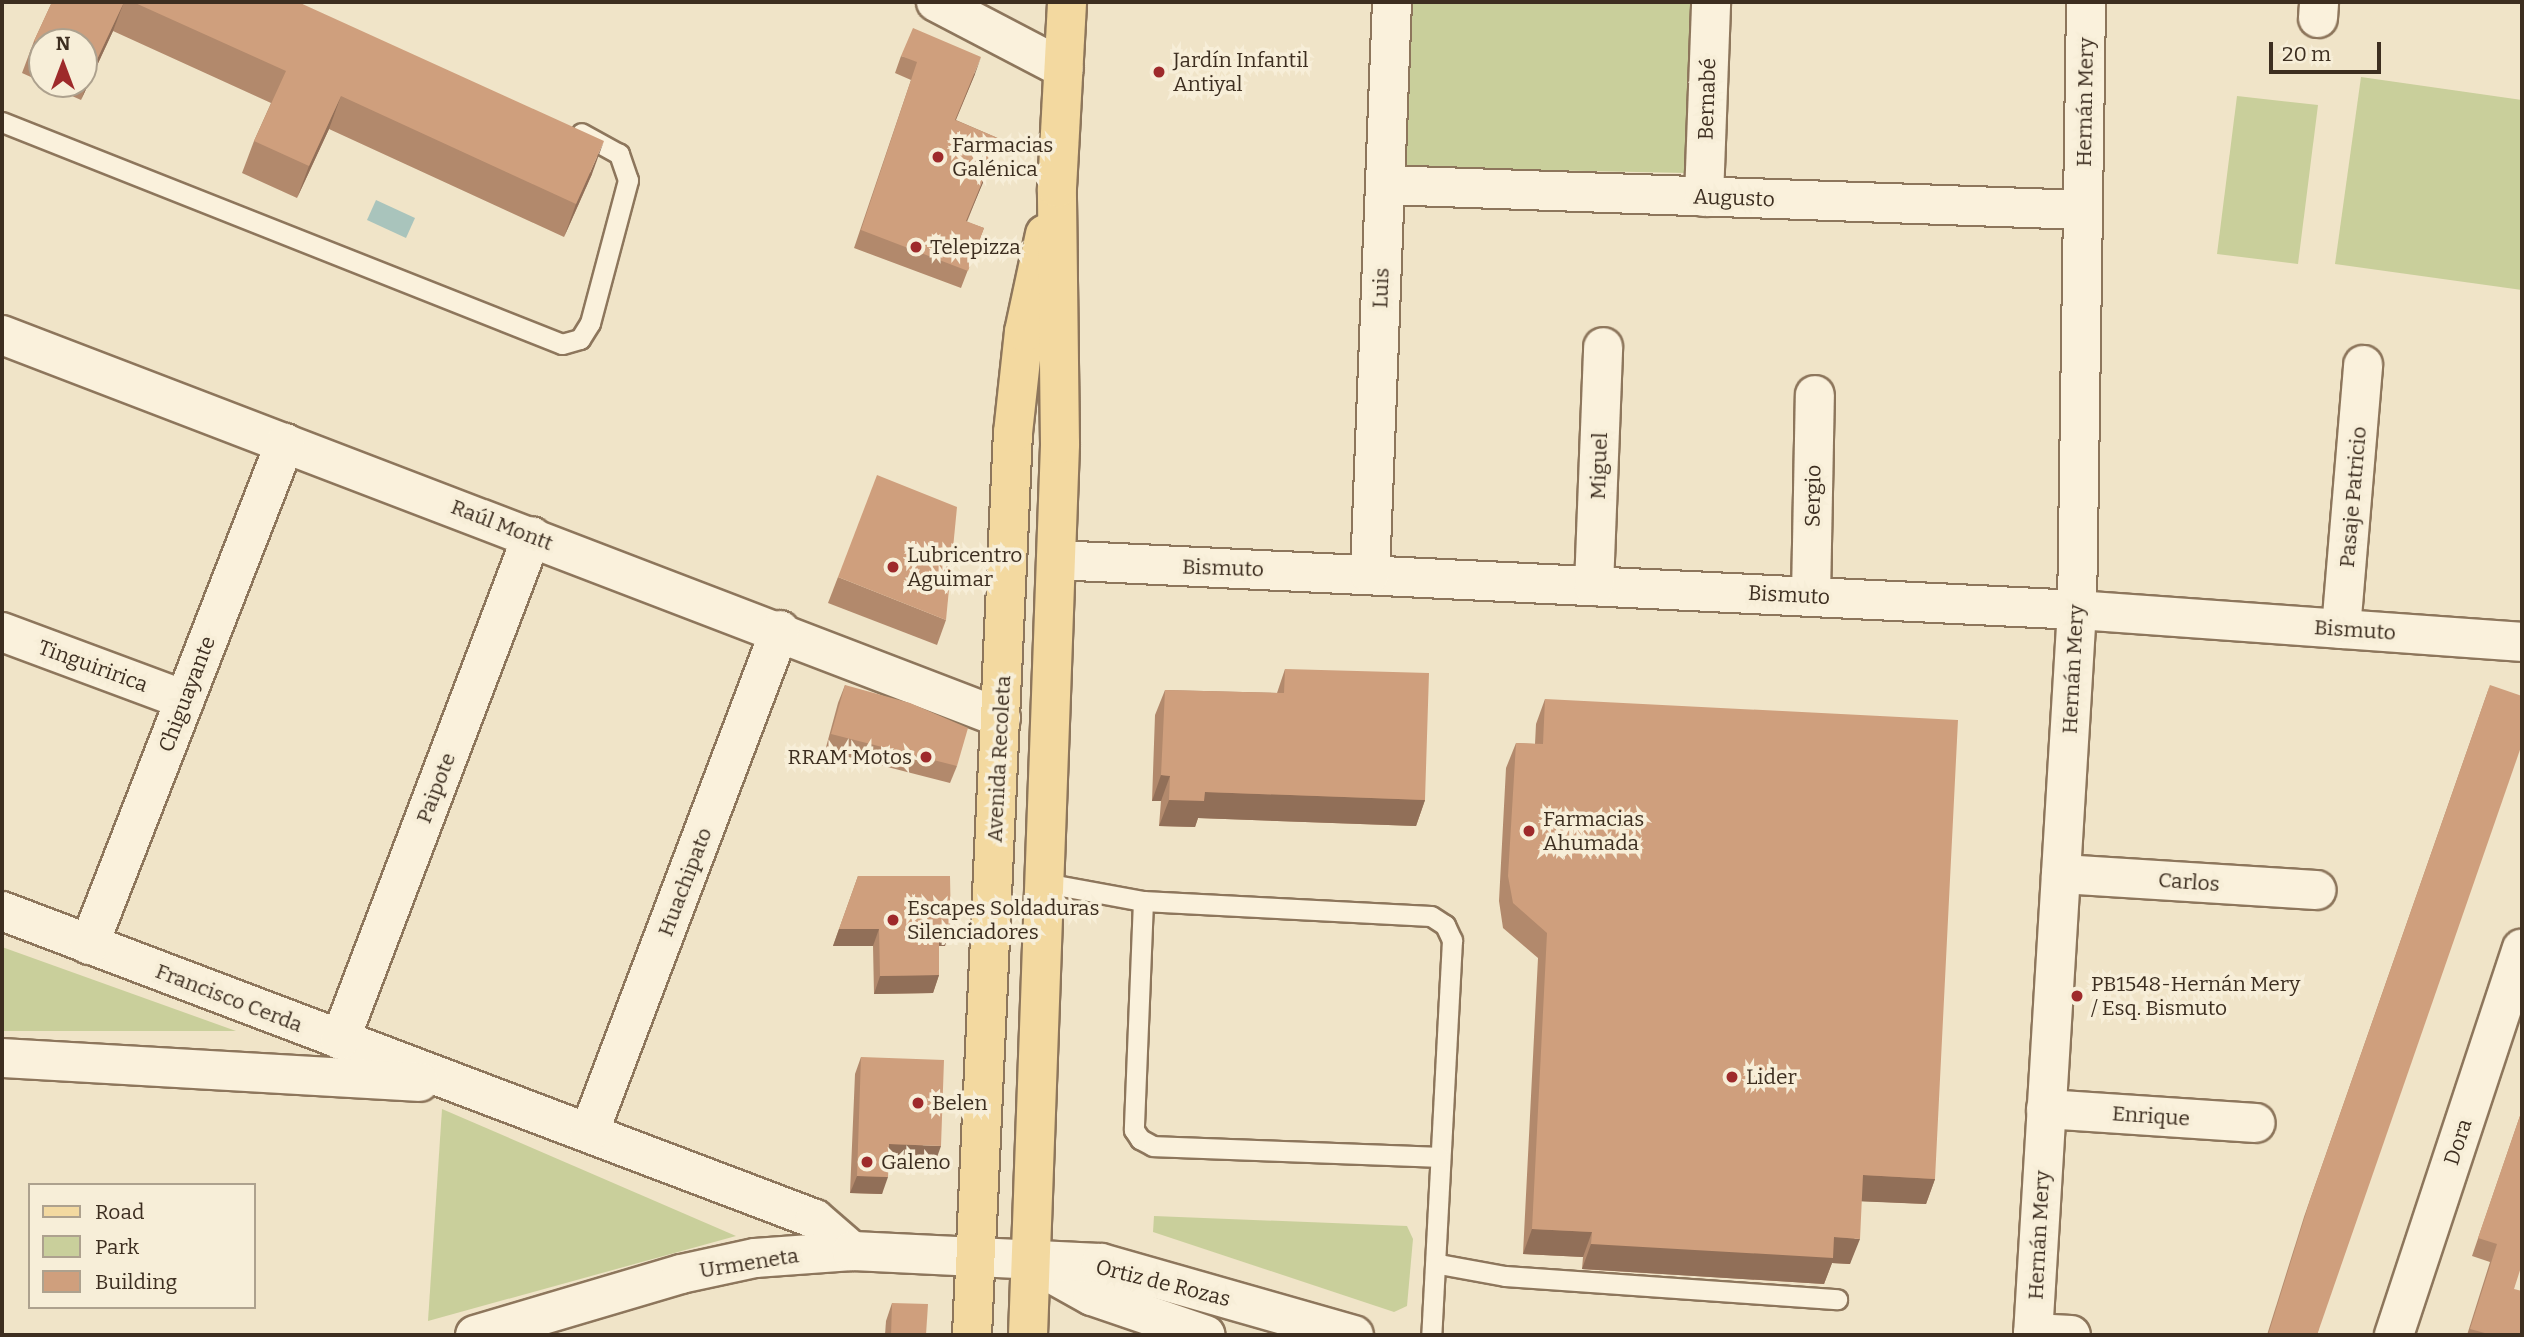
<!DOCTYPE html>
<html>
<head>
<meta charset="utf-8">
<style>
	body { margin:0 }
	#map { position:relative; width:2524px; height:1337px; overflow:hidden; background:#f0e4c8; font-family:Bitter,serif }
	div>[style] { position:absolute }
	[style*='--x'] { left:calc(var(--x)*1px); top:calc(var(--y)*1px); width:calc(var(--w)*1px); rotate:calc(var(--a)*1deg) }
	.green>* { inset:0; background:#c9cf9b }
	.water>* { inset:0; background:#a9c4bc }
	.roads { filter:drop-shadow(2px 0 #8d765c) drop-shadow(-2px 0 #8d765c) drop-shadow(0 2px #8d765c) drop-shadow(0 -2px #8d765c) }
	.service>* { height:19px; margin:-9.5px; padding:0 9.5px; transform-origin:9.5px; border-radius:9.5px; background:#faf1dc }
	.minor>* { height:38px; margin:-19px; padding:0 19px; transform-origin:19px; border-radius:19px; background:#faf1dc }
	.tertiary>* { height:38px; margin:-19px; padding:0 19px; transform-origin:19px; border-radius:19px; background:#faf1dc }
	.primary>* { height:38px; margin:-19px; padding:0 19px; transform-origin:19px; border-radius:19px; background:#f3d9a0 }
	.wall>* { inset:0; background:#b2896c }
	.shaded-wall>* { inset:0; background:#916f58 }
	.building>* { inset:0; background:#cf9f7d }
	.dots>* { width:19px; height:19px; translate:-50% -50%; box-sizing:border-box; border:4px solid #f7eed8; border-radius:50% }
	span { translate:-50% -50%; white-space:nowrap; text-align:center; line-height:1.15; -webkit-text-stroke:7px #f7eed8; paint-order:stroke }
	.poi-label { font-size:21px; color:#3d2e20 }
	.left { translate:0 -50%; text-align:left }
	.right { translate:-100% -50%; text-align:right }
	.street-label { font-size:21px; color:#3d2e20 }
	.frame { position:absolute; inset:0; border:4px solid #3d2e20; pointer-events:none }
	.legend { position:absolute; left:28px; top:1183px; width:228px; height:126px; box-sizing:border-box; background:#f7eed8; border:2px solid #ada18e; margin:0; padding:9px 12px; list-style:none; font-size:21px; color:#3d2e20 }
	.legend li { display:flex; align-items:center; gap:14px; height:35px }
	.legend b { width:35px; border:2px solid #ada18e }
	.north { position:absolute; left:28px; top:28px; width:70px; height:70px; box-sizing:border-box; background:#f7eed8; border:2px solid #ada18e; border-radius:50%; rotate:0deg; font-size:19px; font-weight:700; line-height:28px; text-align:center; color:#3d2e20 }
	.north::after { content:''; display:block; margin:auto; width:24px; height:32px; background:#9e2a2b; clip-path:polygon(50% 0,100% 100%,50% 72%,0 100%) }
	.scale { position:absolute; left:2269px; top:42px; width:112px; height:32px; box-sizing:border-box; border:4px solid #3d2e20; border-top:0; padding-left:9px; font-size:21px; line-height:24px; white-space:nowrap; color:#3d2e20; -webkit-text-stroke:5px #f7eed8; paint-order:stroke }
</style>
</head>
<body>
<div id="map">
	<div class="green">
		<i style="clip-path:polygon(1398px 2px,1692px 2px,1688px 173px,1394px 167px)"></i>
		<i style="clip-path:polygon(2361px 77px,2522px 100px,2522px 290px,2335px 264px)"></i>
		<i style="clip-path:polygon(2237px 96px,2318px 105px,2298px 264px,2217px 254px)"></i>
		<i style="clip-path:polygon(2px 947px,236px 1031px,2px 1031px)"></i>
		<i style="clip-path:polygon(442px 1109px,736px 1236px,428px 1321px)"></i>
		<i style="clip-path:polygon(1154px 1216px,1407px 1226px,1413px 1239px,1407px 1306px,1394px 1312px,1153px 1232px)"></i>
	</div>
	<div class="water">
		<i style="clip-path:polygon(376px 200px,415px 218px,406px 238px,367px 220px)"></i>
	</div>
	<div class="roads">
		<div class="service">
			<i style="--x:2;--y:122;--w:602;--a:21.62"></i>
			<i style="--x:562;--y:344;--w:19;--a:-16"></i>
			<i style="--x:580;--y:339;--w:19;--a:-58"></i>
			<i style="--x:590;--y:323;--w:148;--a:-75.1"></i>
			<i style="--x:628;--y:180;--w:28;--a:-109"></i>
			<i style="--x:619;--y:154;--w:43;--a:-151.1"></i>
			<i style="--x:1045;--y:883;--w:100;--a:10.4"></i>
			<i style="--x:1143;--y:901;--w:288;--a:3"></i>
			<i style="--x:1431;--y:916;--w:17;--a:33"></i>
			<i style="--x:1445;--y:925;--w:17;--a:65"></i>
			<i style="--x:1452;--y:940;--w:396;--a:93"></i>
			<i style="--x:1143;--y:901;--w:229;--a:92.3"></i>
			<i style="--x:1134;--y:1130;--w:11;--a:56"></i>
			<i style="--x:1140;--y:1139;--w:15;--a:28"></i>
			<i style="--x:1153;--y:1146;--w:286;--a:2.2"></i>
			<i style="--x:1439;--y:1264;--w:67;--a:10.3"></i>
			<i style="--x:1505;--y:1276;--w:333;--a:4"></i>
		</div>
		<div class="minor">
			<i style="--x:936;--y:2;--w:144;--a:27.6"></i>
			<i style="--x:2318;--y:18;--w:16;--a:-86"></i>
			<i style="--x:1385;--y:185;--w:698;--a:2.05"></i>
			<i style="--x:1704;--y:197;--w:195;--a:-87.9"></i>
			<i style="--x:2;--y:335;--w:1070;--a:20.98"></i>
			<i style="--x:1056;--y:560;--w:1022;--a:2.8"></i>
			<i style="--x:2077;--y:610;--w:446;--a:4.1"></i>
			<i style="--x:1370;--y:574;--w:572;--a:-87.8"></i>
			<i style="--x:1594;--y:586;--w:239;--a:-87.8"></i>
			<i style="--x:1811;--y:596;--w:201;--a:-88.9"></i>
			<i style="--x:2341;--y:629;--w:265;--a:-85.2"></i>
			<i style="--x:2;--y:632;--w:195;--a:20.4"></i>
			<i style="--x:2061;--y:874;--w:256;--a:3.6"></i>
			<i style="--x:2;--y:911;--w:869;--a:20.75"></i>
			<i style="--x:815;--y:1219;--w:49;--a:40.9"></i>
			<i style="--x:89;--y:945;--w:539;--a:-68.67"></i>
			<i style="--x:340;--y:1040;--w:539;--a:-69.15"></i>
			<i style="--x:2;--y:1058;--w:418;--a:3.3"></i>
			<i style="--x:2046;--y:1109;--w:210;--a:3.8"></i>
			<i style="--x:589;--y:1133;--w:538;--a:-69.21"></i>
			<i style="--x:2033;--y:1333;--w:38;--a:3"></i>
			<i style="--x:2033;--y:1335;--w:726;--a:-86.53"></i>
			<i style="--x:2077;--y:610;--w:608;--a:-89.15"></i>
			<i style="--x:2394;--y:1335;--w:407;--a:-71.7"></i>
		</div>
		<div class="tertiary">
			<i style="--x:1036;--y:1265;--w:64;--a:29"></i>
			<i style="--x:1092;--y:1296;--w:120;--a:18.9"></i>
			<i style="--x:475;--y:1335;--w:215;--a:-16.5"></i>
			<i style="--x:681;--y:1274;--w:76;--a:-12.2"></i>
			<i style="--x:755;--y:1258;--w:97;--a:-4.1"></i>
			<i style="--x:852;--y:1251;--w:249;--a:2.8"></i>
			<i style="--x:1101;--y:1263;--w:263;--a:15.9"></i>
		</div>
		<div class="primary">
			<i style="--x:972;--y:1335;--w:903;--a:-87.4"></i>
			<i style="--x:1013;--y:433;--w:102;--a:-83.8"></i>
			<i style="--x:1024;--y:332;--w:100;--a:-77.9"></i>
			<i style="--x:1028;--y:1335;--w:892;--a:-87.94"></i>
			<i style="--x:1060;--y:444;--w:256;--a:-90.7"></i>
			<i style="--x:1057;--y:188;--w:186;--a:-86.9"></i>
		</div>
	</div>
	<div class="wall">
		<i style="clip-path:polygon(50px 2px,298px 2px,592px 174px,564px 237px,329px 129px,297px 198px,242px 173px,254px 141px,271px 103px,113px 31px,81px 100px,45px 84px,84px 84px,84px 42px,42px 42px,42px 82px,22px 73px,34px 41px,52px 2px)"></i>
		<i style="clip-path:polygon(901px 56px,975px 74px,956px 120px,1000px 139px,967px 222px,984px 228px,961px 288px,854px 248px,911px 80px,895px 73px)"></i>
		<i style="clip-path:polygon(838px 577px,946px 620px,937px 645px,828px 603px)"></i>
		<i style="clip-path:polygon(1285px 669px,1425px 800px,1416px 826px,1198px 818px,1195px 827px,1159px 826px,1161px 801px,1152px 801px,1155px 715px,1165px 690px,1277px 693px)"></i>
		<i style="clip-path:polygon(845px 685px,957px 766px,950px 783px,825px 751px,838px 703px)"></i>
		<i style="clip-path:polygon(2490px 685px,2317px 1335px,2267px 1335px,2304px 1217px)"></i>
		<i style="clip-path:polygon(1545px 699px,1935px 1179px,1926px 1204px,1861px 1201px,1850px 1264px,1832px 1263px,1824px 1284px,1582px 1269px,1583px 1257px,1523px 1254px,1538px 958px,1503px 928px,1499px 901px,1506px 768px,1516px 743px,1535px 744px,1536px 724px)"></i>
		<i style="clip-path:polygon(858px 876px,945px 946px,939px 946px,939px 975px,933px 993px,874px 994px,873px 946px,833px 946px)"></i>
		<i style="clip-path:polygon(861px 1057px,935px 1163px,889px 1161px,882px 1194px,850px 1193px,855px 1074px)"></i>
		<i style="clip-path:polygon(2522px 1110px,2514px 1289px,2522px 1335px,2467px 1335px,2490px 1262px,2472px 1256px)"></i>
		<i style="clip-path:polygon(892px 1303px,926px 1335px,885px 1335px,886px 1321px)"></i>
	</div>
	<div class="shaded-wall">
		<i style="clip-path:polygon(124px 2px,113px 31px,81px 100px,93px 68px)"></i>
		<i style="clip-path:polygon(981px 57px,975px 74px,948px 138px,955px 120px)"></i>
		<i style="clip-path:polygon(341px 96px,329px 129px,297px 198px,309px 166px)"></i>
		<i style="clip-path:polygon(1000px 139px,994px 157px,959px 239px,966px 221px)"></i>
		<i style="clip-path:polygon(604px 141px,592px 174px,564px 237px,576px 204px)"></i>
		<i style="clip-path:polygon(1161px 775px,1170px 776px,1161px 801px,1152px 801px)"></i>
		<i style="clip-path:polygon(1205px 792px,1425px 800px,1416px 826px,1198px 818px,1195px 827px,1159px 826px,1169px 800px)"></i>
		<i style="clip-path:polygon(951px 928px,945px 946px,933px 946px,939px 929px)"></i>
		<i style="clip-path:polygon(839px 929px,879px 929px,873px 946px,833px 946px)"></i>
		<i style="clip-path:polygon(939px 975px,933px 993px,874px 994px,880px 976px)"></i>
		<i style="clip-path:polygon(889px 1144px,941px 1146px,935px 1163px,883px 1161px)"></i>
		<i style="clip-path:polygon(1863px 1175px,1935px 1179px,1926px 1204px,1853px 1201px)"></i>
		<i style="clip-path:polygon(857px 1176px,888px 1177px,882px 1194px,850px 1193px)"></i>
		<i style="clip-path:polygon(1532px 1229px,1592px 1232px,1583px 1257px,1523px 1254px)"></i>
		<i style="clip-path:polygon(1834px 1237px,1860px 1239px,1850px 1264px,1832px 1263px,1824px 1284px,1582px 1269px,1591px 1244px)"></i>
	</div>
	<div class="building">
		<i style="clip-path:polygon(52px 2px,124px 2px,93px 68px,84px 63px,84px 42px,42px 42px,42px 44px,34px 41px)"></i>
		<i style="clip-path:polygon(133px 2px,298px 2px,604px 141px,576px 204px,341px 96px,309px 166px,254px 141px,286px 71px)"></i>
		<i style="clip-path:polygon(913px 28px,981px 57px,955px 120px,1000px 139px,966px 221px,984px 228px,968px 271px,861px 230px,917px 62px,901px 56px)"></i>
		<i style="clip-path:polygon(877px 475px,957px 507px,946px 620px,838px 577px)"></i>
		<i style="clip-path:polygon(1285px 669px,1429px 673px,1425px 800px,1205px 792px,1204px 801px,1169px 800px,1170px 776px,1161px 775px,1165px 690px,1284px 693px)"></i>
		<i style="clip-path:polygon(845px 685px,910px 703px,968px 728px,957px 766px,831px 734px)"></i>
		<i style="clip-path:polygon(2490px 685px,2522px 696px,2522px 744px,2317px 1335px,2268px 1335px,2310px 1200px)"></i>
		<i style="clip-path:polygon(1545px 699px,1958px 720px,1935px 1179px,1863px 1175px,1860px 1239px,1834px 1237px,1833px 1258px,1591px 1244px,1592px 1232px,1532px 1229px,1547px 933px,1513px 903px,1508px 876px,1516px 743px,1543px 744px)"></i>
		<i style="clip-path:polygon(858px 876px,950px 876px,951px 928px,939px 929px,939px 975px,880px 976px,879px 929px,839px 929px)"></i>
		<i style="clip-path:polygon(861px 1057px,944px 1060px,941px 1146px,889px 1144px,888px 1177px,857px 1176px)"></i>
		<i style="clip-path:polygon(2522px 1110px,2522px 1264px,2514px 1289px,2522px 1291px,2522px 1335px,2492px 1335px,2470px 1329px,2497px 1244px,2478px 1238px)"></i>
		<i style="clip-path:polygon(892px 1303px,928px 1304px,926px 1335px,891px 1335px)"></i>
	</div>
	<div class="dots">
		<i style="left:1159px;top:72px;background:#9e2a2b"></i>
		<i style="left:938px;top:157px;background:#9e2a2b"></i>
		<i style="left:916px;top:247px;background:#9e2a2b"></i>
		<i style="left:893px;top:567px;background:#9e2a2b"></i>
		<i style="left:926px;top:757px;background:#9e2a2b"></i>
		<i style="left:1529px;top:831px;background:#9e2a2b"></i>
		<i style="left:893px;top:920px;background:#9e2a2b"></i>
		<i style="left:2077px;top:996px;background:#9e2a2b"></i>
		<i style="left:1732px;top:1077px;background:#9e2a2b"></i>
		<i style="left:918px;top:1103px;background:#9e2a2b"></i>
		<i style="left:867px;top:1162px;background:#9e2a2b"></i>
	</div>
	<div class="poi-label">
		<span class="left" style="left:1173px;top:72px">Jardín Infantil<br>Antiyal</span>
		<span class="left" style="left:952px;top:157px">Farmacias<br>Galénica</span>
		<span class="left" style="left:930px;top:247px">Telepizza</span>
		<span class="left" style="left:907px;top:567px">Lubricentro<br>Aguimar</span>
		<span class="right" style="left:912px;top:757px">RRAM Motos</span>
		<span class="left" style="left:1543px;top:831px">Farmacias<br>Ahumada</span>
		<span class="left" style="left:907px;top:920px">Escapes Soldaduras<br>Silenciadores</span>
		<span class="left" style="left:2091px;top:996px">PB1548-Hernán Mery<br>/ Esq. Bismuto</span>
		<span class="left" style="left:1746px;top:1077px">Lider</span>
		<span class="left" style="left:932px;top:1103px">Belen</span>
		<span class="left" style="left:881px;top:1162px">Galeno</span>
	</div>
	<div class="street-label">
		<span style="left:1707px;top:99px;rotate:-88deg">Bernabé</span>
		<span style="left:2085px;top:102px;rotate:-89deg">Hernán Mery</span>
		<span style="left:1734px;top:198px;rotate:2deg">Augusto</span>
		<span style="left:1381px;top:288px;rotate:-88deg">Luis</span>
		<span style="left:1599px;top:466px;rotate:-88deg">Miguel</span>
		<span style="left:1813px;top:496px;rotate:-89deg">Sergio</span>
		<span style="left:2353px;top:497px;rotate:-85deg">Pasaje Patricio</span>
		<span style="left:502px;top:525px;rotate:21deg">Raúl Montt</span>
		<span style="left:1223px;top:568px;rotate:2deg">Bismuto</span>
		<span style="left:1789px;top:595px;rotate:3deg">Bismuto</span>
		<span style="left:2355px;top:630px;rotate:4deg">Bismuto</span>
		<span style="left:93px;top:666px;rotate:20deg">Tinguiririca</span>
		<span style="left:2073px;top:669px;rotate:-87deg">Hernán Mery</span>
		<span style="left:187px;top:694px;rotate:-69deg">Chiguayante</span>
		<span style="left:999px;top:759px;rotate:-87deg">Avenida Recoleta</span>
		<span style="left:436px;top:788px;rotate:-69deg">Paipote</span>
		<span style="left:685px;top:882px;rotate:-69deg">Huachipato</span>
		<span style="left:2189px;top:882px;rotate:4deg">Carlos</span>
		<span style="left:229px;top:998px;rotate:21deg">Francisco Cerda</span>
		<span style="left:2151px;top:1116px;rotate:4deg">Enrique</span>
		<span style="left:2458px;top:1142px;rotate:-72deg">Dora</span>
		<span style="left:2039px;top:1235px;rotate:-87deg">Hernán Mery</span>
		<span style="left:749px;top:1263px;rotate:-9deg">Urmeneta</span>
		<span style="left:1163px;top:1283px;rotate:14deg">Ortiz de Rozas</span>
	</div>
	<div class="frame"></div>
	<ul class="legend">
	<li><b style="height:9px;background:#f3d9a0"></b>Road</li>
	<li><b style="height:19px;background:#c9cf9b"></b>Park</li>
	<li><b style="height:19px;background:#cf9f7d"></b>Building</li>
	</ul>
	<div class="north">N</div>
	<div class="scale">20 m</div>
</div>
</body>
</html>
